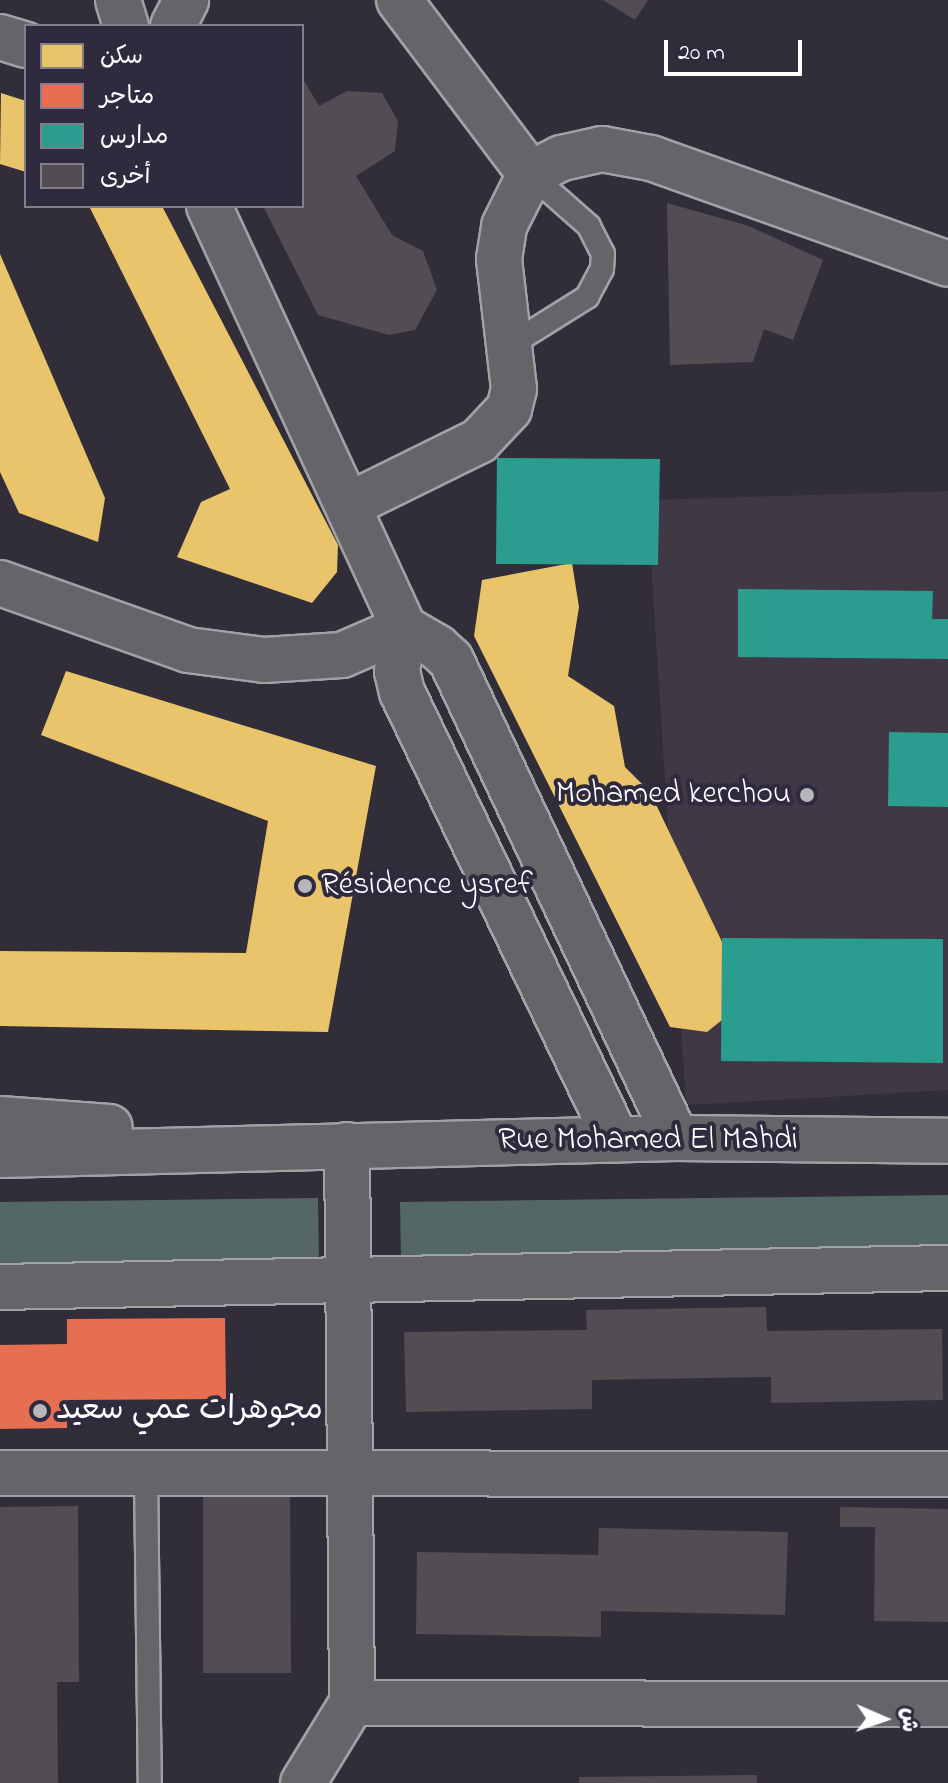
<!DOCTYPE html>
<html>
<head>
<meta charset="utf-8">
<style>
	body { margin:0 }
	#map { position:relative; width:948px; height:1783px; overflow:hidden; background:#312e39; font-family:"Indie Flower","Playpen Sans Arabic",sans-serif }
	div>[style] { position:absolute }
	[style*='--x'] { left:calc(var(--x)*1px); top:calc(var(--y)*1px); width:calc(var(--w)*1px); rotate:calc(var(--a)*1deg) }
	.built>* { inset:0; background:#413846 }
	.green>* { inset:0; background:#546764 }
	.homes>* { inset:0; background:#e9c46a }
	.shops>* { inset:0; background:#e76f51 }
	.schools>* { inset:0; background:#2a9d8f }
	.building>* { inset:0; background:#524d52 }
	.roads { filter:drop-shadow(2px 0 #a2a1a6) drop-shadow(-2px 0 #a2a1a6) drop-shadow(0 2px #a2a1a6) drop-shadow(0 -2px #a2a1a6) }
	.service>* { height:22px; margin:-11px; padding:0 11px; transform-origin:11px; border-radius:11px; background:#656469 }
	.minor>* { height:44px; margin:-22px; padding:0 22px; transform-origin:22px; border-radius:22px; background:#656469 }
	.secondary>* { height:44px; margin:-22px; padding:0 22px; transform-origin:22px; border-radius:22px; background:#656469 }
	.dots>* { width:22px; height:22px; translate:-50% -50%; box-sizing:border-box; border:4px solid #2f2a3d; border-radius:50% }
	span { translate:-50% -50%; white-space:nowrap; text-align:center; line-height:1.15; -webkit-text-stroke:8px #2f2a3d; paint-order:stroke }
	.poi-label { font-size:32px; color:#fff }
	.right { translate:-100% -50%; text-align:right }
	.left { translate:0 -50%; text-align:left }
	.street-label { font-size:32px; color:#fff }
	.legend { position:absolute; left:24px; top:24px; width:280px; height:184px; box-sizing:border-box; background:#2f2a3d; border:2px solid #827f8b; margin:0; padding:10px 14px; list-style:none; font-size:24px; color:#fff }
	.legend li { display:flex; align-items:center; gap:16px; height:40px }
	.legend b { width:40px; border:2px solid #827f8b }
	.north { position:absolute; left:844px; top:1679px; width:80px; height:80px; -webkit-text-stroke:6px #2f2a3d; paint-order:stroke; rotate:92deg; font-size:22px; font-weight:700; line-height:32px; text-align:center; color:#fff }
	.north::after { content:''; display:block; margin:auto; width:28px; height:36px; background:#fff; clip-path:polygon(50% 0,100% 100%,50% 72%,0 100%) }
	.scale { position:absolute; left:664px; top:40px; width:138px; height:36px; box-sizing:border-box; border:4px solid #fff; border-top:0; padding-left:10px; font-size:24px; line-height:28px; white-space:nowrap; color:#fff; -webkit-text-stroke:6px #2f2a3d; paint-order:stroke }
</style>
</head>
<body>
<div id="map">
	<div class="built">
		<i style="clip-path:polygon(948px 491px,948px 1090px,686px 1105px,647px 500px)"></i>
	</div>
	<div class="green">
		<i style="clip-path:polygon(948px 1195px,948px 1254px,401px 1261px,400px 1202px)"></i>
		<i style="clip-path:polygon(318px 1198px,319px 1264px,0 1269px,0 1202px)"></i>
	</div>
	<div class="homes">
		<i style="clip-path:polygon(1px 93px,26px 101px,26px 172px,0 164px)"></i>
		<i style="clip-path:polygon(89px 206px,162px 206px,338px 545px,337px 572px,312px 603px,177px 557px,201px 502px,230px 489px)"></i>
		<i style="clip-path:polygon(0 254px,105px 498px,98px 542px,19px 513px,0 472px)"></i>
		<i style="clip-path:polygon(572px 563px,579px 607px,568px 676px,614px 706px,625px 767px,650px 792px,723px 944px,727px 1016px,707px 1032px,670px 1027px,474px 636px,482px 580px)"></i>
		<i style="clip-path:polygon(66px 671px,376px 766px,328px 1032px,0 1026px,0 951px,246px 953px,268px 821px,41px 735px)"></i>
	</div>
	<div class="shops">
		<i style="clip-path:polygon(225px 1318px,226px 1399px,67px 1400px,67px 1428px,0 1429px,0 1345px,67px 1344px,67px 1319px)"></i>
	</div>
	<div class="schools">
		<i style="clip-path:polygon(497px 458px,660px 459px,658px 565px,496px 564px)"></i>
		<i style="clip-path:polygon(738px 589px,933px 591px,932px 619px,948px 619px,948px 659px,738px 657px)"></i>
		<i style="clip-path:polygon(889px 732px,948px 733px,948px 807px,888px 806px)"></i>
		<i style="clip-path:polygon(722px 938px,943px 939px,943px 1063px,721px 1061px)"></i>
	</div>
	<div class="building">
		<i style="clip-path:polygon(603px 0,648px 0,635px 20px)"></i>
		<i style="clip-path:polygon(302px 77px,319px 106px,347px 91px,382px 93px,398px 121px,395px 151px,356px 176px,392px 235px,423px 251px,437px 290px,415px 330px,389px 335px,318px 315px,263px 206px,302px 206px)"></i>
		<i style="clip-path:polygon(667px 203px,749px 226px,823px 260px,793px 340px,764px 329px,753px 362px,670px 365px)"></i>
		<i style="clip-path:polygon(766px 1307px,767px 1331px,942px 1329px,943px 1400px,771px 1403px,771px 1377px,592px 1380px,592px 1409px,406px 1412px,404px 1332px,587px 1330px,586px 1310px)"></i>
		<i style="clip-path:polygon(290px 1489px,291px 1673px,203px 1673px,203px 1490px)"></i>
		<i style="clip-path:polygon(78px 1506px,79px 1682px,57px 1682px,58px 1783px,0 1783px,0 1507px)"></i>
		<i style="clip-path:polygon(840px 1507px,948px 1509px,948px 1622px,874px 1621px,875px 1527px,840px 1527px)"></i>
		<i style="clip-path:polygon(599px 1528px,788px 1532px,785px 1615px,601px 1611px,601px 1637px,416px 1634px,417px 1552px,598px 1555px)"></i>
		<i style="clip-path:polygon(757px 1775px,757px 1783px,579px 1783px,579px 1777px)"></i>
	</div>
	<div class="roads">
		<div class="service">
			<i style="--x:512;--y:344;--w:89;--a:-32.1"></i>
			<i style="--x:587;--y:297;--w:32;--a:-62"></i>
			<i style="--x:602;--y:269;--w:15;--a:-86"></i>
			<i style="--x:603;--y:254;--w:31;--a:-117"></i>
			<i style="--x:589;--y:226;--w:79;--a:-138.6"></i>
			<i style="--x:146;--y:1473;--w:310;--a:89.3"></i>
		</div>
		<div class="minor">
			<i style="--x:118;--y:0;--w:27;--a:73"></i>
			<i style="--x:399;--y:0;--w:218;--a:53"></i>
			<i style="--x:173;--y:26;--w:29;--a:-63"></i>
			<i style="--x:0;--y:37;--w:27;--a:17"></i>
			<i style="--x:209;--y:206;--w:465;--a:65.2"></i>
			<i style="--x:404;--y:628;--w:44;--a:99.2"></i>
			<i style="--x:397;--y:671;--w:22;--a:77"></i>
			<i style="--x:402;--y:692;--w:496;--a:64.4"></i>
			<i style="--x:351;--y:504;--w:143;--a:-26.2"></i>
			<i style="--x:479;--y:441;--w:44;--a:-46.8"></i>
			<i style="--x:509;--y:409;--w:21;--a:-76"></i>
			<i style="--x:514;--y:389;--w:131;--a:-96.6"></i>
			<i style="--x:499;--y:259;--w:33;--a:-81"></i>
			<i style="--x:504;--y:226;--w:58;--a:-63.4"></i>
			<i style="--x:530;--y:174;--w:36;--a:-27"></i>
			<i style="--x:562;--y:158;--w:41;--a:-12.7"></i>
			<i style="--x:602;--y:149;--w:50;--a:10.4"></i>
			<i style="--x:651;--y:158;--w:315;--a:19.6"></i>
			<i style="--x:0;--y:583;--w:200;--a:19.6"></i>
			<i style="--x:188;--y:650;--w:77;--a:7.5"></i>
			<i style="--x:264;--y:660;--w:78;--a:-3.7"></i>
			<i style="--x:342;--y:655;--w:68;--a:-23.5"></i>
			<i style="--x:404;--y:628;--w:38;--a:30"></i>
			<i style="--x:437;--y:647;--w:19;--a:43"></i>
			<i style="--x:451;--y:660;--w:528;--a:64.79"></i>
			<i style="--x:0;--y:1287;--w:948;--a:-1.15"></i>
			<i style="--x:0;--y:1473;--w:948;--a:0.06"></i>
			<i style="--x:352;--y:1703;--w:596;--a:0.1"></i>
			<i style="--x:303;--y:1783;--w:94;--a:-58.5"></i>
			<i style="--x:352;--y:1703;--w:558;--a:-90.51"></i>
		</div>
		<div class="secondary">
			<i style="--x:0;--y:1119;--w:110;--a:4.2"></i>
			<i style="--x:0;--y:1155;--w:676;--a:-1.44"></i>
			<i style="--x:676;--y:1138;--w:272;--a:0.6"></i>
		</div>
	</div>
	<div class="dots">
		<i style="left:807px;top:795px;background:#b7b6ba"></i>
		<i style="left:305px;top:886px;background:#b7b6ba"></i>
		<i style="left:40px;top:1411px;background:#b7b6ba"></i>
	</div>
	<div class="poi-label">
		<span class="right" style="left:791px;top:795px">Mohamed kerchou</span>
		<span class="left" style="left:321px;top:886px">Résidence ysref</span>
		<span class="left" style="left:56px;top:1411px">مجوهرات عمي سعيد</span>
	</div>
	<div class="street-label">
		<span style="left:648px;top:1141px">Rue Mohamed El Mahdi</span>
	</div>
	<ul class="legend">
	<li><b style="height:22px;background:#e9c46a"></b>سكن</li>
	<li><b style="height:22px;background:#e76f51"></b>متاجر</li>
	<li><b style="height:22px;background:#2a9d8f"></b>مدارس</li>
	<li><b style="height:22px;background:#524d52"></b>أخرى</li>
	</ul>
	<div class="north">ش</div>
	<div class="scale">20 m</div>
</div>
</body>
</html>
